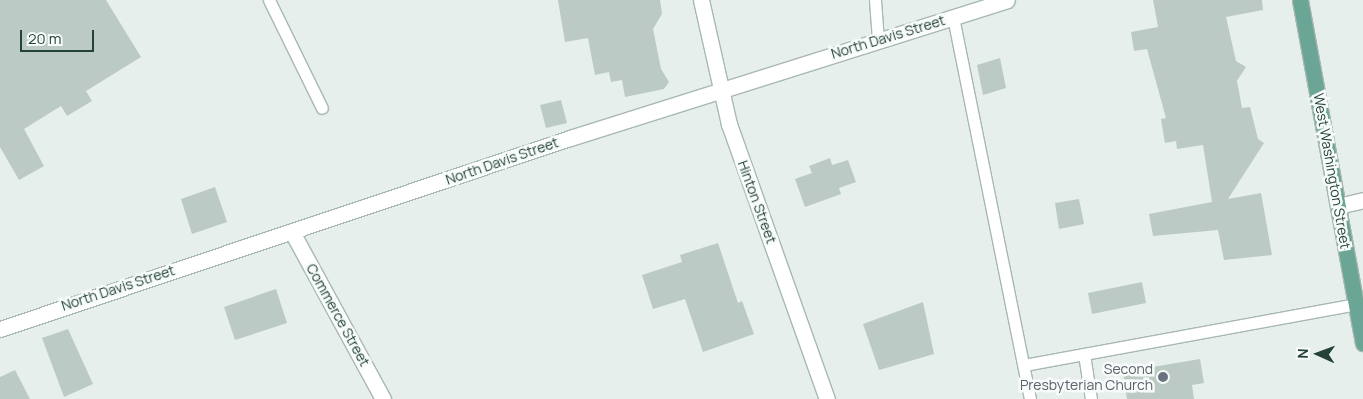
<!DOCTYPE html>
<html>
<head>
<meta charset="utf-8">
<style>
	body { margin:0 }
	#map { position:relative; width:1363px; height:399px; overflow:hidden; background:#e6efeb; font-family:Manrope,sans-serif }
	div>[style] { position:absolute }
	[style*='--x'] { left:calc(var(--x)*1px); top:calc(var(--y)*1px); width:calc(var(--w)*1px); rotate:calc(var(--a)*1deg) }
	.building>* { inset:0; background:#bbcac4 }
	.roads { filter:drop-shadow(1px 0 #a8b8b2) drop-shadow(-1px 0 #a8b8b2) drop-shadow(0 1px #a8b8b2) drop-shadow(0 -1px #a8b8b2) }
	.service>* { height:11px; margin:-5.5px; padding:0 5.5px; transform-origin:5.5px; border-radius:5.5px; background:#fff }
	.minor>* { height:15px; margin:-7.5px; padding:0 7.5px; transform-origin:7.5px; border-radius:7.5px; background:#fff }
	.primary>* { height:15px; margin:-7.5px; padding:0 7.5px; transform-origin:7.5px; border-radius:7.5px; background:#6aa596 }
	.dots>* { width:14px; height:14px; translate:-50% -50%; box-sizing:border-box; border:2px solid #f7fbf9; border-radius:50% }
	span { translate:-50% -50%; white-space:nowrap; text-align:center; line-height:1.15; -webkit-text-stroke:5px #f7fbf9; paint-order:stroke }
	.street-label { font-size:14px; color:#24423a }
	.worship-label { font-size:14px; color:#5b616d }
	.right { translate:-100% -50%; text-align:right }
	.north { position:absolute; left:1293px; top:329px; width:50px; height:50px; -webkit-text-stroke:4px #f7fbf9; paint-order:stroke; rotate:272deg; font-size:14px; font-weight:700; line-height:20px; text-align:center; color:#24423a }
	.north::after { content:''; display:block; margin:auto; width:18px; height:22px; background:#24423a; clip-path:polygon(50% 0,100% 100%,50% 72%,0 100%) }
	.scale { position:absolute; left:20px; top:30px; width:74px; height:22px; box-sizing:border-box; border:2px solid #24423a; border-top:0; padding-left:6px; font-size:15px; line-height:18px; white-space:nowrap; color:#24423a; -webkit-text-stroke:4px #f7fbf9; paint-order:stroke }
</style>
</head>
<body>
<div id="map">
	<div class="building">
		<i style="clip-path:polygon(0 0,106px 0,141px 57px,86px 91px,92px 101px,67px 116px,61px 106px,24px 129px,44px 166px,19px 180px,0 147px)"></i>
		<i style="clip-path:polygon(558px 0,660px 0,662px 14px,653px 29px,661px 69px,669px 82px,664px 89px,625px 97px,622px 80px,611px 82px,609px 72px,595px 75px,588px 38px,565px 42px)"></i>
		<i style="clip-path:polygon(1153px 0,1262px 0,1263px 10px,1226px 17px,1236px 61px,1246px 67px,1237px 81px,1242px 108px,1250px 107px,1258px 139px,1264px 143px,1228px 199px,1261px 193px,1272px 255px,1224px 260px,1218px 230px,1153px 236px,1149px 214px,1212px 202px,1203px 145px,1177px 149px,1176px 141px,1165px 143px,1161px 119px,1166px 118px,1147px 49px,1134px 51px,1131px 32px,1158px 27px)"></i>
		<i style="clip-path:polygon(1000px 58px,1006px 88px,983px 95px,977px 65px)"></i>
		<i style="clip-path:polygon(561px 100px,567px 123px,546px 128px,540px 105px)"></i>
		<i style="clip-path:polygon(830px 158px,832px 165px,848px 160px,856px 182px,839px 188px,841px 194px,805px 207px,795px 179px,812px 173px,809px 166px)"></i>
		<i style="clip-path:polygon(215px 187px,227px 222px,192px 234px,181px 199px)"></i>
		<i style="clip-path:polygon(1079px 199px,1084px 224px,1059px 229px,1055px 203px)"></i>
		<i style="clip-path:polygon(718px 243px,738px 303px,742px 301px,754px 334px,703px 352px,685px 299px,653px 309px,642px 275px,682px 262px,680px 255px)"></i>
		<i style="clip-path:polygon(1142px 282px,1146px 303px,1092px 314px,1088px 293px)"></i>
		<i style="clip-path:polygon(276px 289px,287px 323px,235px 340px,224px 307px)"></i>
		<i style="clip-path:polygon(923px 302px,934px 354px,879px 370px,863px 324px)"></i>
		<i style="clip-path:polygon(68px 329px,93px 384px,64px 397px,42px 338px)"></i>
		<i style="clip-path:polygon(1200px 359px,1204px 383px,1192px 385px,1194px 399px,1127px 399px,1123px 372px)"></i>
		<i style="clip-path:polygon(15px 370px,30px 399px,0 399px,0 377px)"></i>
	</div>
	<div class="roads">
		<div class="service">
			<i style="--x:269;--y:0;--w:120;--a:63.9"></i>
			<i style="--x:875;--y:0;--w:40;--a:85.7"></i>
			<i style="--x:953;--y:17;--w:390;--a:78.6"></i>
			<i style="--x:1084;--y:354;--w:46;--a:81.2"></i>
			<i style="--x:1024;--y:365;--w:338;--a:-10.4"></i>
		</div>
		<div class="minor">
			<i style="--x:701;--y:0;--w:127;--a:77.3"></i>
			<i style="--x:729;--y:124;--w:292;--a:70.4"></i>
			<i style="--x:1338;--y:206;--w:26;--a:-13"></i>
			<i style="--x:292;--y:232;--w:190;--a:61.4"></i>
			<i style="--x:0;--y:329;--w:601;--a:-18.53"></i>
			<i style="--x:570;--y:138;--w:458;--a:-17.5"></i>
		</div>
		<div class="primary">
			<i style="--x:1300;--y:0;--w:349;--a:79.6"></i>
		</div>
	</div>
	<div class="dots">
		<i style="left:1163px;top:377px;background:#6b7280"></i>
	</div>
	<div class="street-label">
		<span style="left:888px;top:37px;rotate:-17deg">North Davis Street</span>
		<span style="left:502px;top:161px;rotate:-19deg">North Davis Street</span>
		<span style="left:1332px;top:171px;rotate:80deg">West Washington Street</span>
		<span style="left:757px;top:202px;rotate:70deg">Hinton Street</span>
		<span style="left:118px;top:288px;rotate:-18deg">North Davis Street</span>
		<span style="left:338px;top:315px;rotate:61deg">Commerce Street</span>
	</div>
	<div class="worship-label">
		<span class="right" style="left:1153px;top:377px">Second<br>Presbyterian Church</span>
	</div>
	<div class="north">N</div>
	<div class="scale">20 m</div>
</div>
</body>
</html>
